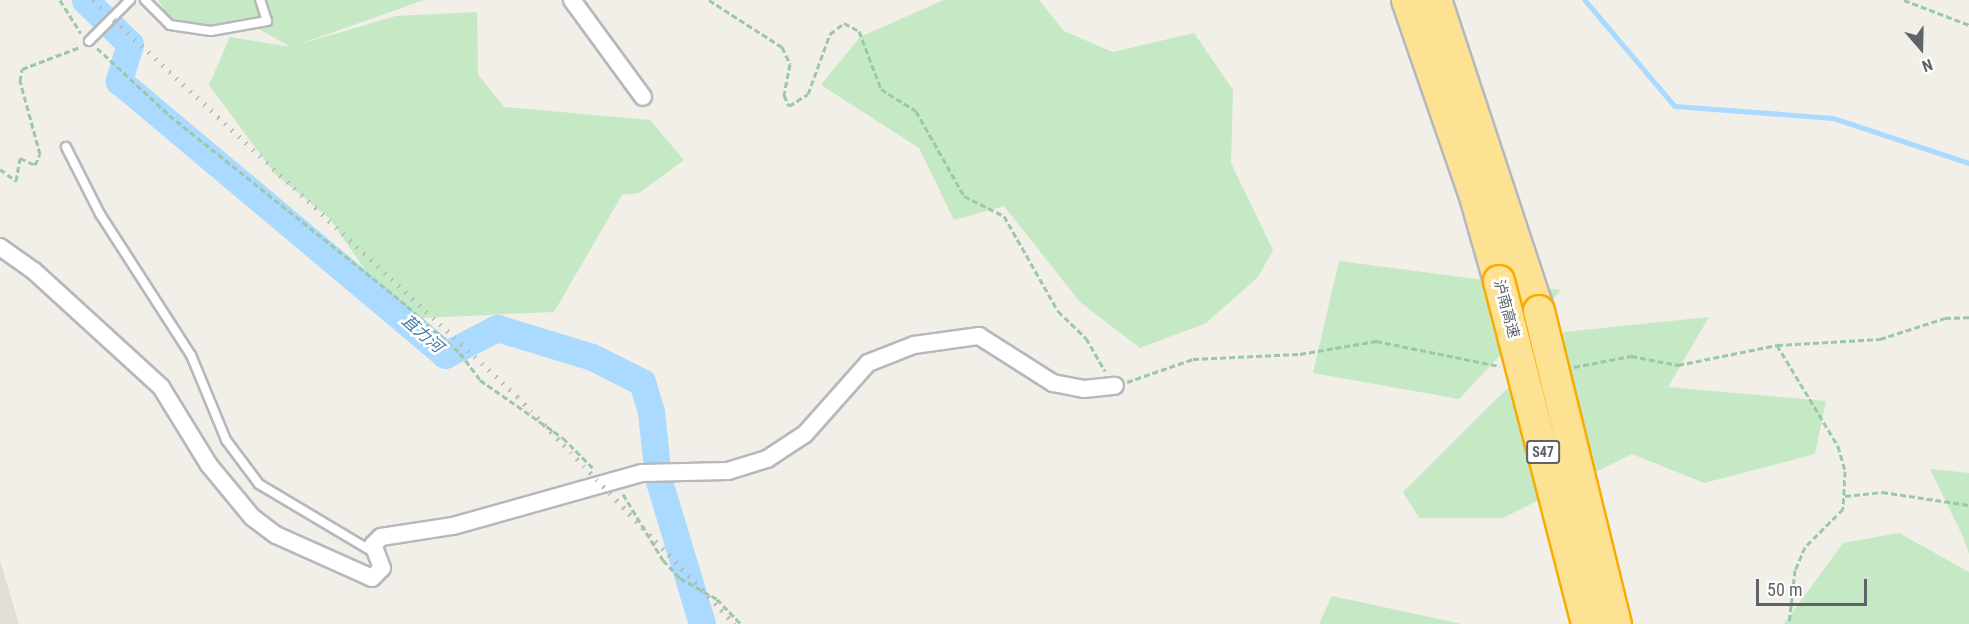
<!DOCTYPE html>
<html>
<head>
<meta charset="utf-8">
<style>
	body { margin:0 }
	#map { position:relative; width:1969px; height:624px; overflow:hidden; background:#f1efe8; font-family:"Roboto Condensed","Noto Sans SC",sans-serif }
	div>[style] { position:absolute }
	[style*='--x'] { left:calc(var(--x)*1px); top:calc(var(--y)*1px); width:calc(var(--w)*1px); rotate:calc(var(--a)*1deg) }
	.education>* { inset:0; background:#e1ded6 }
	.green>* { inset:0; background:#c5e8c5 }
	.stream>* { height:4.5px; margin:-2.25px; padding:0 2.25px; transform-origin:2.25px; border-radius:2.25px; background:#aadaff }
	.river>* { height:27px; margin:-13.5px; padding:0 13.5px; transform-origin:13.5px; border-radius:13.5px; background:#aadaff }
	.path>* { height:3px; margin-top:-1.5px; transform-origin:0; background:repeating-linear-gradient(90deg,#9cc7a9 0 6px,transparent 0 9px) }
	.roads { filter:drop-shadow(2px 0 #b5b8bc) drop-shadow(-2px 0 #b5b8bc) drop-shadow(0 2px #b5b8bc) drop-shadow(0 -2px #b5b8bc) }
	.lane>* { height:8px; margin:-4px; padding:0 4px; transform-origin:4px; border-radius:4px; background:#fff }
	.street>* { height:16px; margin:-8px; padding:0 8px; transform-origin:8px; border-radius:8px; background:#fff }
	.highway>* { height:30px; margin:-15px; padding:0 15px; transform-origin:15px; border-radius:15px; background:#fde293 }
	.rail>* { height:4.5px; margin-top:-2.25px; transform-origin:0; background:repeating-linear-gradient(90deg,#b6b7b8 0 1.5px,transparent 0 9.5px) }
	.bridges { filter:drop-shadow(2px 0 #f9ab00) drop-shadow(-2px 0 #f9ab00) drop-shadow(0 2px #f9ab00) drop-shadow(0 -2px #f9ab00) }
	.highway-bridge>* { height:30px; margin:-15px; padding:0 15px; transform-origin:15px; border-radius:15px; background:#fde293 }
	span { translate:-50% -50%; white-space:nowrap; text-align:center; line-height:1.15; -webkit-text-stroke:5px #fff; paint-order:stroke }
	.shield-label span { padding:2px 4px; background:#fff; border:2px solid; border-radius:4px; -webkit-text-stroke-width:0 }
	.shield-label { font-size:14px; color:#5f6368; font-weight:700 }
	.street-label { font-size:15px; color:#5f6368 }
	.water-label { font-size:16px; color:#4174aa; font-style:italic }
	.north { position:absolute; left:1891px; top:18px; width:60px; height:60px; -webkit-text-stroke:4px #fff; paint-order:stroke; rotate:160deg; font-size:16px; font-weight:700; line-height:24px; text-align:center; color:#5f6368 }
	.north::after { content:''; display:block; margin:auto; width:21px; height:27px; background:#5f6368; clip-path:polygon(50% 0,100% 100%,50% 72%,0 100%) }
	.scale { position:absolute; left:1756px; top:579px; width:111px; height:27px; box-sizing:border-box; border:3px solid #5f6368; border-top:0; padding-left:8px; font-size:18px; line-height:21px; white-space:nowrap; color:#5f6368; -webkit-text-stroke:4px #fff; paint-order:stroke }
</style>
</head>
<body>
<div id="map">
	<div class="education">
		<i style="clip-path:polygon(0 561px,19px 624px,0 624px)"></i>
	</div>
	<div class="green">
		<i style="clip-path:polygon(158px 0,424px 0,297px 45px,396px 16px,477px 12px,478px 74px,504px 107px,650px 120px,684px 160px,639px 193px,622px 195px,554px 312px,399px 319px,330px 219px,275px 174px,209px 85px,230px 37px,291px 47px,255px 27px,173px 23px)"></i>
		<i style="clip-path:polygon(944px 0,1039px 0,1064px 31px,1113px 52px,1194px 33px,1233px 90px,1231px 163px,1273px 250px,1258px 277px,1206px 323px,1140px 348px,1080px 302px,1004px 206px,954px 220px,919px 148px,821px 85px,860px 37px)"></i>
		<i style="clip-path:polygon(1339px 261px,1561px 290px,1459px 399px,1313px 373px)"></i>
		<i style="clip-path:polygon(1709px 317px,1668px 387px,1826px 401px,1815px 454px,1704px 483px,1632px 454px,1503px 518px,1419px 518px,1403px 492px,1564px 332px)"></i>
		<i style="clip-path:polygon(1930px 469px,1969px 473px,1969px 554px,1964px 539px)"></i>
		<i style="clip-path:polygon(1899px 533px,1969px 572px,1969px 624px,1784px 624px,1843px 543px)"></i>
		<i style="clip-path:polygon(1332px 596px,1462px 624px,1319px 624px)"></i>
	</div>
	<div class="stream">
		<i style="--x:1585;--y:0;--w:139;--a:49.7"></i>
		<i style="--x:1675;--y:106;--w:158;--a:4.3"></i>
		<i style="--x:1833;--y:118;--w:143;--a:18.3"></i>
	</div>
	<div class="river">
		<i style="--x:85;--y:0;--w:63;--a:44.4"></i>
		<i style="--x:130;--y:44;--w:39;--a:107"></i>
		<i style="--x:119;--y:81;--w:426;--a:40"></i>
		<i style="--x:445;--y:355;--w:59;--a:-27.4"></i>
		<i style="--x:497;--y:328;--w:99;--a:17"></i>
		<i style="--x:592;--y:357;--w:56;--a:26.6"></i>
		<i style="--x:642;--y:382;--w:31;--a:73"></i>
		<i style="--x:651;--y:412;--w:66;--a:83.9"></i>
		<i style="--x:658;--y:478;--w:152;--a:73.2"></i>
	</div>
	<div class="path">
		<i style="--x:60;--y:0;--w:39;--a:58"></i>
		<i style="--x:709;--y:0;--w:87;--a:32.8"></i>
		<i style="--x:782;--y:47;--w:19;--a:65"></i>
		<i style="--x:790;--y:64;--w:32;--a:101"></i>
		<i style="--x:784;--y:95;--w:12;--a:66"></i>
		<i style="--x:789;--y:106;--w:22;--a:-32"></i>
		<i style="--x:808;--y:94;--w:64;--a:-69.9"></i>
		<i style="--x:830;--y:34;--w:18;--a:-38"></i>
		<i style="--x:844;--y:23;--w:17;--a:28"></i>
		<i style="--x:859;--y:31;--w:62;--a:69.2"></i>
		<i style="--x:881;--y:89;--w:41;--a:32.2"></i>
		<i style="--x:916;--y:111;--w:98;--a:60.5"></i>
		<i style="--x:964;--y:196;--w:45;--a:26.6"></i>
		<i style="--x:1004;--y:216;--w:109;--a:60.4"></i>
		<i style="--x:1058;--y:311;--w:39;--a:44"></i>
		<i style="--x:1086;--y:338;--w:38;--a:60"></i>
		<i style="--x:1904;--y:0;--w:70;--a:21"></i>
		<i style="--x:97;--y:48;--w:98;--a:42.9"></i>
		<i style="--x:169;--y:115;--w:305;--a:38.7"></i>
		<i style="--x:407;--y:306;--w:71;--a:41.6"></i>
		<i style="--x:460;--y:353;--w:34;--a:53"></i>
		<i style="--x:480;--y:380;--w:101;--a:34.9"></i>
		<i style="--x:563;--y:438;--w:45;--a:45"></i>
		<i style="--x:0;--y:169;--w:20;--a:37"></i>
		<i style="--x:16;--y:181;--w:23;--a:-80"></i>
		<i style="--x:20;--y:158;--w:17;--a:25"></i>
		<i style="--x:35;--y:165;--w:12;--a:-66"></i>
		<i style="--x:40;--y:154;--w:76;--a:-105.3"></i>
		<i style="--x:20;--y:81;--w:12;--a:-81"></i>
		<i style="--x:22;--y:69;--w:62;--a:-20.8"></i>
		<i style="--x:1777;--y:345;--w:118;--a:58.9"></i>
		<i style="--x:1838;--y:446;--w:26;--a:74"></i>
		<i style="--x:1845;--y:471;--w:38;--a:93"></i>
		<i style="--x:1843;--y:509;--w:54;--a:135"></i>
		<i style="--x:1805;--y:547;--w:25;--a:113"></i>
		<i style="--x:1795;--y:570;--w:54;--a:96.3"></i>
		<i style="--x:1574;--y:367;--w:58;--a:-10.9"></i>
		<i style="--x:1631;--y:356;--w:48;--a:10.8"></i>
		<i style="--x:1678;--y:365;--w:101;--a:-11.4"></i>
		<i style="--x:1777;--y:345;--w:103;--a:-3.3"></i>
		<i style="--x:1880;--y:339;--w:68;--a:-17.9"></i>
		<i style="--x:1945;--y:318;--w:24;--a:-2"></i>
		<i style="--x:1127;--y:382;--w:70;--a:-19.2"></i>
		<i style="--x:1193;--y:359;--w:107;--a:-2.7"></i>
		<i style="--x:1300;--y:354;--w:77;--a:-9.7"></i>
		<i style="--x:1376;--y:341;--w:126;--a:11.5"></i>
		<i style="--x:623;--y:494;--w:77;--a:58.8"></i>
		<i style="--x:663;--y:560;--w:25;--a:47"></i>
		<i style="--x:680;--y:578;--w:43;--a:29.6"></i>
		<i style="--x:717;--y:599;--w:35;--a:46"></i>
		<i style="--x:1845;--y:496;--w:37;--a:-6"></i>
		<i style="--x:1882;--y:492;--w:88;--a:8.5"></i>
	</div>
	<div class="roads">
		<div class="lane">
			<i style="--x:145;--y:0;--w:35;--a:45"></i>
			<i style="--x:170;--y:25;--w:41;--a:8.3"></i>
			<i style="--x:211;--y:31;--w:57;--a:-10.1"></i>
			<i style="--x:267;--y:21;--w:22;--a:-108"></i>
			<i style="--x:89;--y:41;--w:58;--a:-45"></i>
			<i style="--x:66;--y:147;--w:75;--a:63.1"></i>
			<i style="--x:100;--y:214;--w:168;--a:57.2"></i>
			<i style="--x:191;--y:355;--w:92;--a:67.6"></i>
			<i style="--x:226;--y:440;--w:55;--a:53.1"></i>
			<i style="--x:259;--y:484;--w:133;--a:30.8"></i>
		</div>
		<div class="street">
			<i style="--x:572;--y:0;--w:120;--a:53.8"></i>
			<i style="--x:0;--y:247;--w:42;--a:35.2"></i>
			<i style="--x:34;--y:271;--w:172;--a:42.4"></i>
			<i style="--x:161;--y:387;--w:92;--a:58.4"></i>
			<i style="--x:209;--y:465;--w:67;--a:50.4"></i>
			<i style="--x:252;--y:517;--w:30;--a:37"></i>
			<i style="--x:276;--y:535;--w:105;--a:24.1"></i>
			<i style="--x:372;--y:578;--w:14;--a:-45"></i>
			<i style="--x:382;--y:568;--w:25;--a:-111"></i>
			<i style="--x:373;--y:545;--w:11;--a:-45"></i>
			<i style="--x:381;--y:537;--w:73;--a:-8.7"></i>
			<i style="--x:453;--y:526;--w:196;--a:-15.7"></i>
			<i style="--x:642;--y:473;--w:86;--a:-1.3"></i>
			<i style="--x:728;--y:471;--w:41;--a:-17.1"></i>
			<i style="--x:767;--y:459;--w:45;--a:-33.3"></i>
			<i style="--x:805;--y:434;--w:95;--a:-48.4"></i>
			<i style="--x:868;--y:363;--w:49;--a:-21.4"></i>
			<i style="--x:914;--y:345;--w:66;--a:-7.9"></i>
			<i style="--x:979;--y:336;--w:88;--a:32.4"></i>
			<i style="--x:1053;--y:383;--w:32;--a:11"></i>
			<i style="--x:1084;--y:389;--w:31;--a:-6"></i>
		</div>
		<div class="highway">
			<i style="--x:1407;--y:0;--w:204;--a:70.9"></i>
			<i style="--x:1474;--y:193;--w:91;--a:74.1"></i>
			<i style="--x:1436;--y:0;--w:328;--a:71.7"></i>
		</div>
	</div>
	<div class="rail">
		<i style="--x:93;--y:0;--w:582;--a:43.05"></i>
		<i style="--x:518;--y:397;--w:314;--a:46.3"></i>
	</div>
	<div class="bridges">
		<div class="highway-bridge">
			<i style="--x:1499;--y:281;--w:354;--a:75.6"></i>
			<i style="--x:1539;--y:311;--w:322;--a:76.2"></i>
		</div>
	</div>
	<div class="shield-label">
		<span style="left:1543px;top:452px">S47</span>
	</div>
	<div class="street-label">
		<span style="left:1506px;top:309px;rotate:75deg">泸南高速</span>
	</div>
	<div class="water-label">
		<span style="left:422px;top:334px;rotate:41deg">苴力河</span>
	</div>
	<div class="north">N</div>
	<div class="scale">50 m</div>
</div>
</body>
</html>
